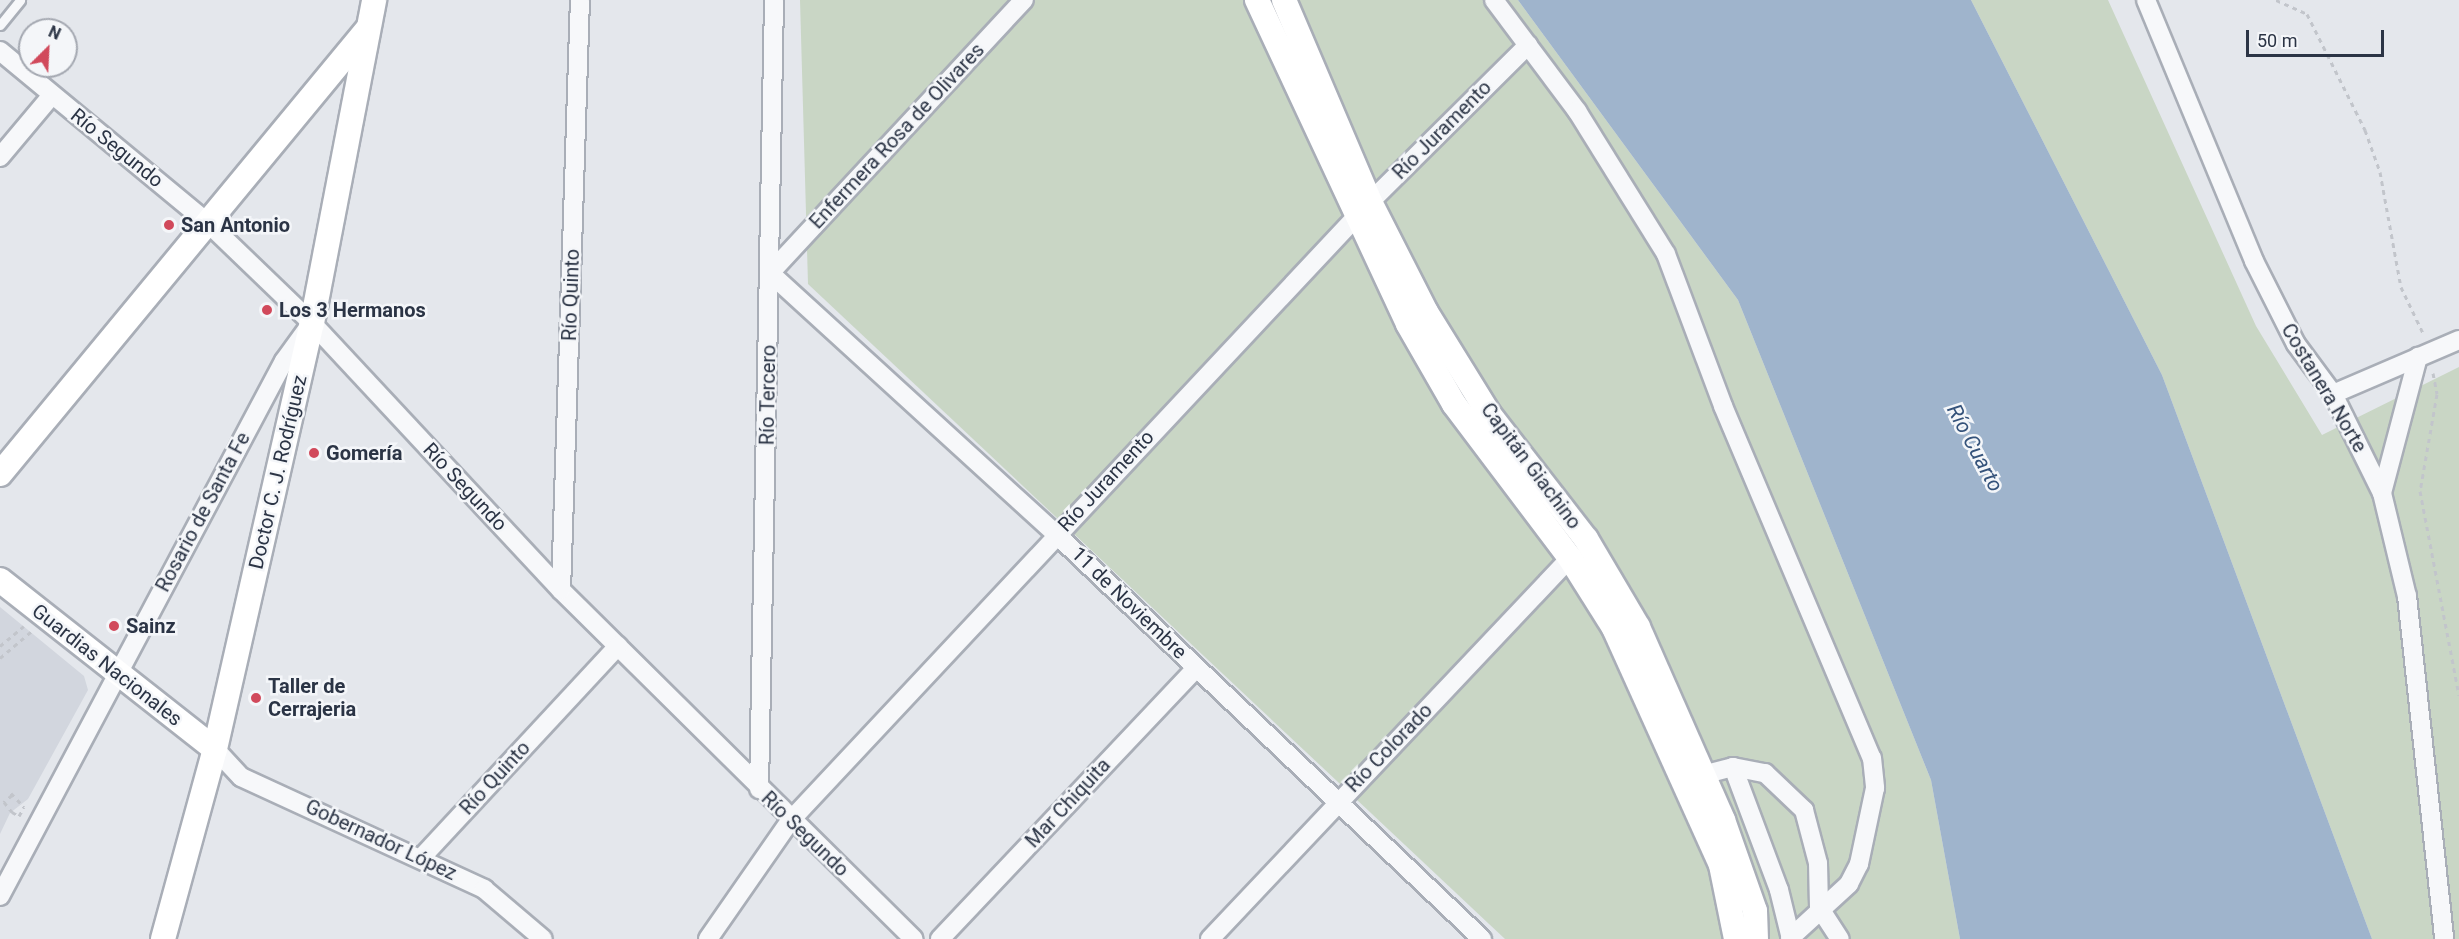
<!DOCTYPE html>
<html>
<head>
<meta charset="utf-8">
<style>
	body { margin:0 }
	#map { position:relative; width:2459px; height:939px; overflow:hidden; background:#e4e7ec; font-family:Roboto,sans-serif }
	div>[style] { position:absolute }
	[style*='--x'] { left:calc(var(--x)*1px); top:calc(var(--y)*1px); width:calc(var(--w)*1px); rotate:calc(var(--a)*1deg) }
	.built>* { inset:0; background:#d2d6de }
	.green>* { inset:0; background:#c9d6c5 }
	.water>* { inset:0; background:#9fb4cc }
	.path>* { height:3px; margin-top:-1.5px; transform-origin:0; background:repeating-linear-gradient(90deg,#c2c5cb 0 4.5px,transparent 0 9px) }
	.roads { filter:drop-shadow(2px 0 #a9aeb7) drop-shadow(-2px 0 #a9aeb7) drop-shadow(0 2px #a9aeb7) drop-shadow(0 -2px #a9aeb7) }
	.lane>* { height:9px; margin:-4.5px; padding:0 4.5px; transform-origin:4.5px; border-radius:4.5px; background:#f7f8fa }
	.street>* { height:18px; margin:-9px; padding:0 9px; transform-origin:9px; border-radius:9px; background:#f7f8fa }
	.secondary>* { height:24px; margin:-12px; padding:0 12px; transform-origin:12px; border-radius:12px; background:#fff }
	.dots>* { width:16px; height:16px; translate:-50% -50%; box-sizing:border-box; border:3px solid #f4f6f9; border-radius:50% }
	span { translate:-50% -50%; white-space:nowrap; text-align:center; line-height:1.15; -webkit-text-stroke:5px #f4f6f9; paint-order:stroke }
	.street-label { font-size:20px; color:#2b3445 }
	.poi-label { font-size:20px; color:#2b3445; font-weight:700 }
	.left { translate:0 -50%; text-align:left }
	.water-label { font-size:21px; color:#34527a; font-style:italic }
	.north { position:absolute; left:18px; top:18px; width:60px; height:60px; box-sizing:border-box; background:#f4f6f9; border:2px solid #a4a8b1; border-radius:50%; rotate:24deg; font-size:16px; font-weight:700; line-height:24px; text-align:center; color:#2b3445 }
	.north::after { content:''; display:block; margin:auto; width:21px; height:27px; background:#d1495b; clip-path:polygon(50% 0,100% 100%,50% 72%,0 100%) }
	.scale { position:absolute; left:2246px; top:30px; width:138px; height:27px; box-sizing:border-box; border:3px solid #2b3445; border-top:0; padding-left:8px; font-size:18px; line-height:21px; white-space:nowrap; color:#2b3445; -webkit-text-stroke:4px #f4f6f9; paint-order:stroke }
</style>
</head>
<body>
<div id="map">
	<div class="built">
		<i style="clip-path:polygon(0 607px,84px 676px,88px 690px,28px 799px,10px 813px,0 834px)"></i>
	</div>
	<div class="green">
		<i style="clip-path:polygon(800px 0,1518px 0,1738px 300px,1931px 780px,1960px 939px,1505px 939px,808px 284px)"></i>
		<i style="clip-path:polygon(1971px 0,2108px 0,2256px 326px,2322px 435px,2459px 367px,2459px 939px,2372px 939px,2162px 375px)"></i>
	</div>
	<div class="water">
		<i style="clip-path:polygon(1518px 0,1971px 0,2162px 375px,2372px 939px,1960px 939px,1931px 780px,1738px 300px)"></i>
	</div>
	<div class="path">
		<i style="--x:2276;--y:0;--w:34;--a:24"></i>
		<i style="--x:2307;--y:14;--w:130;--a:63.4"></i>
		<i style="--x:2365;--y:130;--w:45;--a:70.3"></i>
		<i style="--x:2380;--y:172;--w:117;--a:79.7"></i>
		<i style="--x:2401;--y:287;--w:53;--a:64.4"></i>
		<i style="--x:2433;--y:373;--w:21;--a:79"></i>
		<i style="--x:2437;--y:394;--w:98;--a:99.9"></i>
		<i style="--x:2420;--y:491;--w:208;--a:79.2"></i>
		<i style="--x:0;--y:646;--w:31;--a:-40"></i>
		<i style="--x:0;--y:658;--w:43;--a:-40.3"></i>
		<i style="--x:11;--y:793;--w:19;--a:47"></i>
		<i style="--x:12;--y:795;--w:11;--a:139"></i>
		<i style="--x:4;--y:802;--w:13;--a:51"></i>
		<i style="--x:12;--y:812;--w:8;--a:30"></i>
		<i style="--x:19;--y:816;--w:10;--a:-61"></i>
	</div>
	<div class="roads">
		<div class="lane">
			<i style="--x:0;--y:25;--w:32;--a:-51"></i>
		</div>
		<div class="street">
			<i style="--x:1494;--y:0;--w:139;--a:53.2"></i>
			<i style="--x:1577;--y:111;--w:168;--a:58.1"></i>
			<i style="--x:1666;--y:254;--w:162;--a:69.4"></i>
			<i style="--x:1723;--y:406;--w:382;--a:67.1"></i>
			<i style="--x:1872;--y:758;--w:30;--a:84"></i>
			<i style="--x:1875;--y:788;--w:78;--a:101.9"></i>
			<i style="--x:1859;--y:864;--w:22;--a:117"></i>
			<i style="--x:1849;--y:884;--w:80;--a:137.5"></i>
			<i style="--x:2146;--y:0;--w:282;--a:67.5"></i>
			<i style="--x:2254;--y:261;--w:93;--a:63.2"></i>
			<i style="--x:2296;--y:344;--w:62;--a:53.5"></i>
			<i style="--x:2333;--y:394;--w:110;--a:63.7"></i>
			<i style="--x:2382;--y:493;--w:106;--a:76.4"></i>
			<i style="--x:2407;--y:596;--w:345;--a:83.8"></i>
			<i style="--x:0;--y:51;--w:273;--a:39.6"></i>
			<i style="--x:210;--y:225;--w:141;--a:43.9"></i>
			<i style="--x:312;--y:323;--w:365;--a:47"></i>
			<i style="--x:561;--y:590;--w:496;--a:44.7"></i>
			<i style="--x:0;--y:157;--w:81;--a:-50"></i>
			<i style="--x:770;--y:273;--w:387;--a:42.4"></i>
			<i style="--x:1056;--y:534;--w:588;--a:43.55"></i>
			<i style="--x:770;--y:273;--w:373;--a:-47.1"></i>
			<i style="--x:2333;--y:394;--w:137;--a:-23.2"></i>
			<i style="--x:2382;--y:493;--w:141;--a:-75.2"></i>
			<i style="--x:561;--y:590;--w:590;--a:-88.16"></i>
			<i style="--x:215;--y:749;--w:38;--a:47"></i>
			<i style="--x:241;--y:777;--w:268;--a:24.7"></i>
			<i style="--x:484;--y:889;--w:77;--a:40.3"></i>
			<i style="--x:1733;--y:767;--w:131;--a:69.5"></i>
			<i style="--x:1779;--y:890;--w:50;--a:76.2"></i>
			<i style="--x:1691;--y:778;--w:43;--a:-14.7"></i>
			<i style="--x:1733;--y:767;--w:33;--a:11"></i>
			<i style="--x:1765;--y:773;--w:54;--a:43.5"></i>
			<i style="--x:1804;--y:810;--w:55;--a:75.2"></i>
			<i style="--x:1818;--y:863;--w:44;--a:88.7"></i>
			<i style="--x:1819;--y:907;--w:38;--a:57"></i>
			<i style="--x:759;--y:789;--w:789;--a:-88.91"></i>
			<i style="--x:422;--y:857;--w:288;--a:-47.1"></i>
			<i style="--x:0;--y:896;--w:606;--a:-62.04"></i>
			<i style="--x:284;--y:361;--w:41;--a:-54"></i>
			<i style="--x:708;--y:939;--w:144;--a:-55.2"></i>
			<i style="--x:790;--y:821;--w:848;--a:-46.86"></i>
			<i style="--x:1370;--y:202;--w:223;--a:-44.8"></i>
			<i style="--x:940;--y:939;--w:373;--a:-46.6"></i>
			<i style="--x:1210;--y:939;--w:524;--a:-46.62"></i>
		</div>
		<div class="secondary">
			<i style="--x:1257;--y:0;--w:357;--a:65"></i>
			<i style="--x:1408;--y:324;--w:92;--a:60.1"></i>
			<i style="--x:1454;--y:404;--w:193;--a:53"></i>
			<i style="--x:1570;--y:558;--w:83;--a:57.8"></i>
			<i style="--x:1614;--y:628;--w:260;--a:65.7"></i>
			<i style="--x:1721;--y:865;--w:76;--a:78.5"></i>
			<i style="--x:1284;--y:0;--w:220;--a:66.9"></i>
			<i style="--x:1370;--y:202;--w:123;--a:63"></i>
			<i style="--x:1426;--y:312;--w:120;--a:58.3"></i>
			<i style="--x:1489;--y:414;--w:158;--a:52.2"></i>
			<i style="--x:1586;--y:539;--w:102;--a:59.4"></i>
			<i style="--x:1638;--y:627;--w:211;--a:66.2"></i>
			<i style="--x:1723;--y:820;--w:96;--a:70.6"></i>
			<i style="--x:1755;--y:911;--w:28;--a:88"></i>
			<i style="--x:0;--y:474;--w:575;--a:-50.44"></i>
			<i style="--x:0;--y:580;--w:273;--a:38.2"></i>
			<i style="--x:163;--y:939;--w:197;--a:-74.7"></i>
			<i style="--x:215;--y:749;--w:437;--a:-77.2"></i>
			<i style="--x:312;--y:323;--w:329;--a:-79.1"></i>
		</div>
	</div>
	<div class="dots">
		<i style="left:169px;top:225px;background:#d1495b"></i>
		<i style="left:267px;top:310px;background:#d1495b"></i>
		<i style="left:314px;top:453px;background:#d1495b"></i>
		<i style="left:114px;top:626px;background:#d1495b"></i>
		<i style="left:256px;top:698px;background:#d1495b"></i>
	</div>
	<div class="street-label">
		<span style="left:1442px;top:130px;rotate:-45deg">Río Juramento</span>
		<span style="left:897px;top:136px;rotate:-47deg">Enfermera Rosa de Olivares</span>
		<span style="left:117px;top:148px;rotate:39deg">Río Segundo</span>
		<span style="left:571px;top:295px;rotate:-88deg">Río Quinto</span>
		<span style="left:2324px;top:388px;rotate:59deg">Costanera Norte</span>
		<span style="left:768px;top:395px;rotate:-89deg">Río Tercero</span>
		<span style="left:1531px;top:466px;rotate:53deg">Capitán Giachino</span>
		<span style="left:278px;top:472px;rotate:-77deg">Doctor C. J. Rodríguez</span>
		<span style="left:1106px;top:481px;rotate:-47deg">Río Juramento</span>
		<span style="left:465px;top:487px;rotate:47deg">Río Segundo</span>
		<span style="left:203px;top:512px;rotate:-62deg">Rosario de Santa Fe</span>
		<span style="left:1129px;top:603px;rotate:44deg">11 de Noviembre</span>
		<span style="left:107px;top:665px;rotate:38deg">Guardias Nacionales</span>
		<span style="left:1389px;top:748px;rotate:-46deg">Río Colorado</span>
		<span style="left:495px;top:778px;rotate:-47deg">Río Quinto</span>
		<span style="left:1068px;top:803px;rotate:-47deg">Mar Chiquita</span>
		<span style="left:805px;top:834px;rotate:44deg">Río Segundo</span>
		<span style="left:381px;top:840px;rotate:25deg">Gobernador López</span>
	</div>
	<div class="poi-label">
		<span class="left" style="left:181px;top:225px">San Antonio</span>
		<span class="left" style="left:279px;top:310px">Los 3 Hermanos</span>
		<span class="left" style="left:326px;top:453px">Gomería</span>
		<span class="left" style="left:126px;top:626px">Sainz</span>
		<span class="left" style="left:268px;top:698px">Taller de<br>Cerrajeria</span>
	</div>
	<div class="water-label">
		<span style="left:1975px;top:448px;rotate:62deg">Río Cuarto</span>
	</div>
	<div class="north">N</div>
	<div class="scale">50 m</div>
</div>
</body>
</html>
